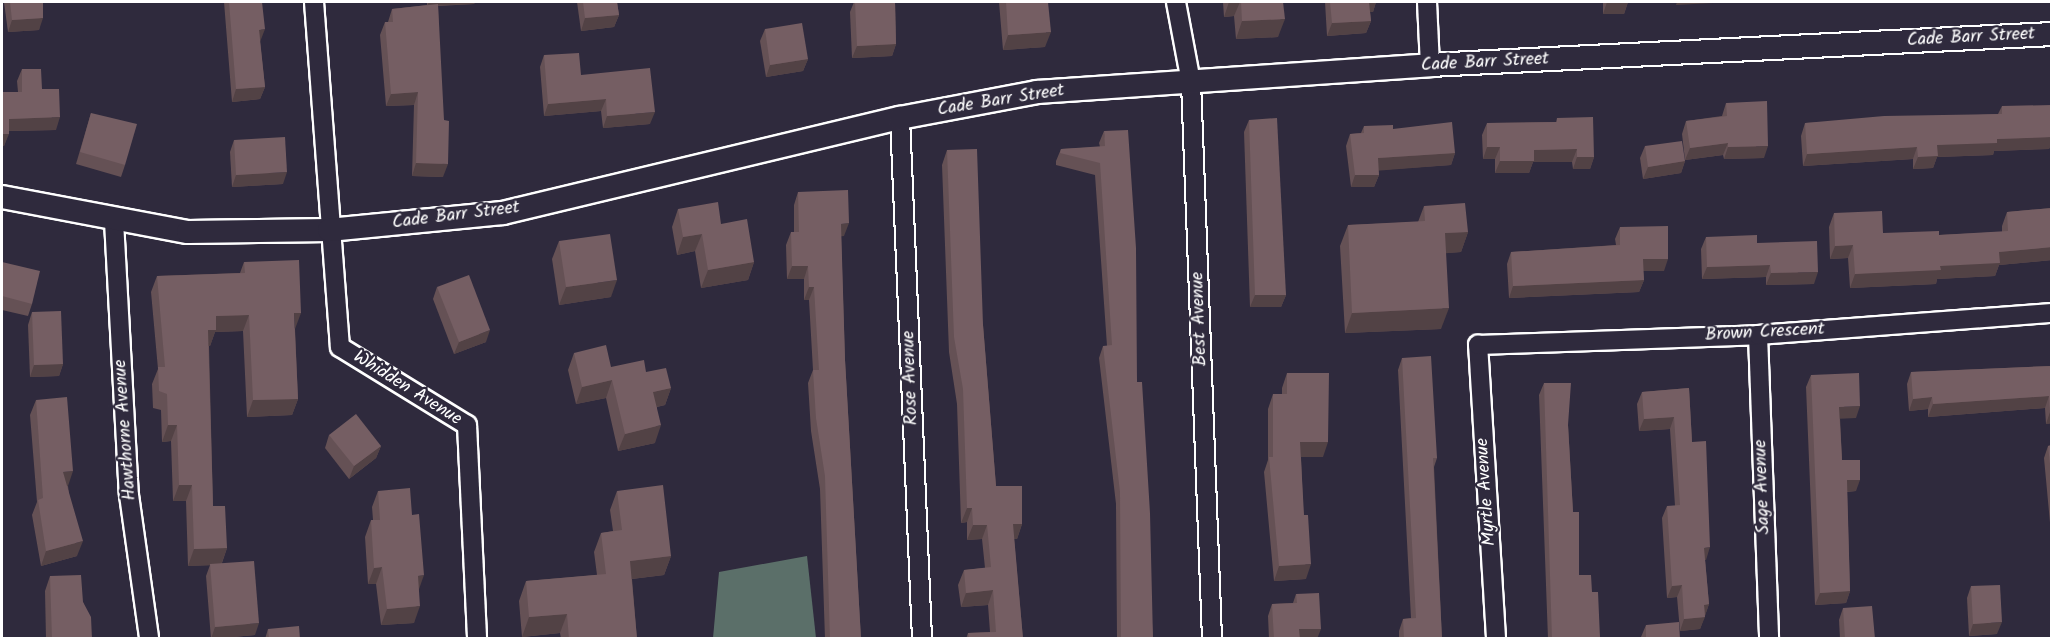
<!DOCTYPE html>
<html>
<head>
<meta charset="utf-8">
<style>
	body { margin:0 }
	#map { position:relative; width:2053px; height:640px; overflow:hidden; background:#2f2a3d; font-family:Kalam,sans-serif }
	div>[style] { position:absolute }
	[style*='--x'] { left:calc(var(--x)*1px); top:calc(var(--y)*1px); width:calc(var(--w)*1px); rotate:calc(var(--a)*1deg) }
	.green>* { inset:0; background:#5b6f69 }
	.roads { filter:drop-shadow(2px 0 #fff) drop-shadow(-2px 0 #fff) drop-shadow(0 2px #fff) drop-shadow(0 -2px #fff) }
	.minor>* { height:18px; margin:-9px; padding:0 9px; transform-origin:9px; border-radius:9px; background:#2f2a3d }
	.tertiary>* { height:22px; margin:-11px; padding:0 11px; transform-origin:11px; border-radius:11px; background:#2f2a3d }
	.wall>* { inset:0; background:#655155 }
	.shaded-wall>* { inset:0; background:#524245 }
	.building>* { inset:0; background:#755e63 }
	span { translate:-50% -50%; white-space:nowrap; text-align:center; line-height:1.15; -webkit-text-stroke:4.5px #2f2a3d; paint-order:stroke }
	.street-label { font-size:18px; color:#fff }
	.frame { position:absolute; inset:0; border:3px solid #fff; pointer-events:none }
</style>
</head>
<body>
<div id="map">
	<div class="green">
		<i style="clip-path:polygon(807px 556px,816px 638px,713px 638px,719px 572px)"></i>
	</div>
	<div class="roads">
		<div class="minor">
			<i style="--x:314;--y:2;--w:346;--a:85.7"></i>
			<i style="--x:340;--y:347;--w:149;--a:31.6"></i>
			<i style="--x:467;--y:425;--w:213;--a:87.3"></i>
			<i style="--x:1176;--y:2;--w:81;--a:79.4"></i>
			<i style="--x:1191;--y:82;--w:556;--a:87.84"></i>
			<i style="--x:1427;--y:2;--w:63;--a:87.3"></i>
			<i style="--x:900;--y:118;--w:520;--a:87.58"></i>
			<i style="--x:114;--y:221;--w:274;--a:86.9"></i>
			<i style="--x:129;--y:495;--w:144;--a:82"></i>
			<i style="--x:1758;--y:335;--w:303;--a:87.9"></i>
			<i style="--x:1496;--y:638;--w:294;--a:-93.5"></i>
			<i style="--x:1478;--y:345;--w:280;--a:-2"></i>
			<i style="--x:1758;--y:335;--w:295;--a:-4.3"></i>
		</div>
		<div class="tertiary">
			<i style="--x:2;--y:197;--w:189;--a:10.7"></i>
			<i style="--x:188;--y:232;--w:141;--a:-0.8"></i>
			<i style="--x:329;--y:230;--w:175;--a:-5.6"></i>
			<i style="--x:503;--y:213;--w:408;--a:-13.5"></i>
			<i style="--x:900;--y:118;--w:139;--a:-10.7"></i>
			<i style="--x:1037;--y:92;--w:394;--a:-3.9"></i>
			<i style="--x:1430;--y:65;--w:623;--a:-2.85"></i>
		</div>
	</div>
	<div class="wall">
		<i style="clip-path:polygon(4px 2px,43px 2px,39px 30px,8px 32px)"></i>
		<i style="clip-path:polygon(224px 2px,262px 2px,260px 42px,265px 87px,260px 99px,232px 102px)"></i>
		<i style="clip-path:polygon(427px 2px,475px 2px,474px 4px,438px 6px,443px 177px,412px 176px,414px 105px,386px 106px,380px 35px,385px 22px,388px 22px,392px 9px,427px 5px)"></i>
		<i style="clip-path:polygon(577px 2px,617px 2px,619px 15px,614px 27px,581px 31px)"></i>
		<i style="clip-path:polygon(854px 2px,895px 2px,896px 44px,892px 56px,852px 58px,850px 12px)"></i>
		<i style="clip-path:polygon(999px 2px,1048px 2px,1045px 47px,1003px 50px)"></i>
		<i style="clip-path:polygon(1223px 2px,1283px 2px,1278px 37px,1236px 39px,1234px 16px,1224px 17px)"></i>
		<i style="clip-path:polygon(1325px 2px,1376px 2px,1373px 12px,1370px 12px,1371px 21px,1366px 33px,1327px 36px)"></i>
		<i style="clip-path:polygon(1603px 2px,1628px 2px,1624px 14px,1603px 14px)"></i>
		<i style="clip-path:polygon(765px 29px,808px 59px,803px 71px,766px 77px,760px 41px)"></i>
		<i style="clip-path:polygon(544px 55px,581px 75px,650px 124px,603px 128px,601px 111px,544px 116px,540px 67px)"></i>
		<i style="clip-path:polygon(22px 69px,42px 89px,56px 130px,9px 131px,4px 146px,2px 146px,2px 92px,18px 92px,17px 81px)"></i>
		<i style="clip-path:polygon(1726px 103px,1764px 158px,1724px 159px,1723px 155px,1685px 160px,1682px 134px,1686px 121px,1722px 116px)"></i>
		<i style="clip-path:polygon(2002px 106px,2052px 137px,2052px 142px,2049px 149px,1994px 151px,1993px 155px,1937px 157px,1933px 168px,1913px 169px,1913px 159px,1803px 166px,1801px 136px,1805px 123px,1998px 114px)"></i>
		<i style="clip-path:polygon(91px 113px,125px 165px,121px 177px,76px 164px)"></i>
		<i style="clip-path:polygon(1557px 118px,1594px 157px,1590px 169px,1573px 169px,1572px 162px,1533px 162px,1529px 173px,1495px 173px,1495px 159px,1483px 159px,1482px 135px,1487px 123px,1556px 122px)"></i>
		<i style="clip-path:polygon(1249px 120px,1286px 295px,1281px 307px,1250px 307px,1244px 132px)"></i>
		<i style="clip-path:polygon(1364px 126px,1393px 129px,1455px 153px,1451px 165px,1378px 170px,1379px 175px,1374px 187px,1351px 187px,1346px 146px,1350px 134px,1361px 133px)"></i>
		<i style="clip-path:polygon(1104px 131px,1137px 382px,1153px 639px,1117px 639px,1116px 504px,1099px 358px,1103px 346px,1107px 346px,1095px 175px,1056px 165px,1056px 161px,1061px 149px,1100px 147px,1099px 143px)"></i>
		<i style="clip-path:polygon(234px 140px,283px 184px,232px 187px,230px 152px)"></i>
		<i style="clip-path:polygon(1645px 146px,1685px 161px,1681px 173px,1643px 179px,1640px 158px)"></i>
		<i style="clip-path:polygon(947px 150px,983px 325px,996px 486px,1022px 524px,1017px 539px,1014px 539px,1023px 639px,966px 639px,968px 633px,990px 632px,988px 605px,961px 607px,958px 585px,964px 570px,985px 568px,982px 539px,967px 540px,967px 522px,961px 523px,957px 404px,949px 352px,942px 165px)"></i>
		<i style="clip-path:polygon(798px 192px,844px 236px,841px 236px,845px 360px,861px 639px,825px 639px,820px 489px,811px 431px,808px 383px,813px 370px,809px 300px,804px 300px,804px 279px,787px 279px,786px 245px,791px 232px,794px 232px,794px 205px)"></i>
		<i style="clip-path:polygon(1424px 206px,1468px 232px,1461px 252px,1446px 253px,1441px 329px,1345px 333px,1340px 246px,1348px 225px,1418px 222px)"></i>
		<i style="clip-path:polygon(2052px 208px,2052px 260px,1999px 265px,1995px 276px,1937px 279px,1936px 284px,1850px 288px,1848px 258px,1830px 259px,1829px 227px,1834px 213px,1883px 233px,1939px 235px,2002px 232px,2002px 226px,2007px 212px)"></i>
		<i style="clip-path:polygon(678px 209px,721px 224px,754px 262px,748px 280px,701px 288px,695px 251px,677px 255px,672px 227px)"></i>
		<i style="clip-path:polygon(1620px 227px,1664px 271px,1643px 271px,1644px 280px,1639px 292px,1509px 298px,1507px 264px,1511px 252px,1616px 245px,1615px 239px)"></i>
		<i style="clip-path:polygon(1706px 237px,1757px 243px,1814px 284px,1766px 285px,1766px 277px,1702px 279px,1701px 249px)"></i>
		<i style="clip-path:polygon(559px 241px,611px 297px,559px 305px,552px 259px)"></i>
		<i style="clip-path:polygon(2px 262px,32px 304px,28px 316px,2px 310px)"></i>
		<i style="clip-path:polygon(244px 262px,295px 329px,298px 399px,292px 415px,247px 417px,243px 331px,215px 332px,210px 346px,209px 346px,213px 506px,227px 548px,222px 563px,255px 635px,211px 639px,206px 576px,210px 565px,188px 566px,186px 501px,173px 501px,171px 441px,162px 442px,161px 410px,153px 408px,152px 384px,158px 369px,151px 292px,157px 276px,240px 273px)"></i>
		<i style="clip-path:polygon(437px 287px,486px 342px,454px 354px,433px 299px)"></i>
		<i style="clip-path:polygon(32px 312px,63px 364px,59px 376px,30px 377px,28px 325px)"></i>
		<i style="clip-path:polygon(574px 353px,611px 367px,646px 372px,671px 388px,665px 405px,657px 407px,655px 443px,618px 451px,606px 398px,576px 404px,568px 370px)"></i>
		<i style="clip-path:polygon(1402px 358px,1437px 458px,1434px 467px,1442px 639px,1399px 639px,1399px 631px,1403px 619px,1411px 618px,1398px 370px)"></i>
		<i style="clip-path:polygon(2052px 366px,2052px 423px,2046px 424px,2045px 408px,1928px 417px,1928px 409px,1909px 411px,1907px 384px,1911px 372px)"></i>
		<i style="clip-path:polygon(1287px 373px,1323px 457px,1301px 457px,1306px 579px,1274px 581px,1264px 472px,1268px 460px,1268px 409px,1273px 394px,1282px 394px,1282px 388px)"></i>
		<i style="clip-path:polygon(1811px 375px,1856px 418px,1840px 418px,1842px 460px,1856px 491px,1847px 492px,1850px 591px,1846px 603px,1815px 605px,1806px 387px)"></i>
		<i style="clip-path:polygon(1544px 383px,1568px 425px,1573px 512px,1579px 575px,1592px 592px,1600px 638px,1641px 637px,1646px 625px,1680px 639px,1548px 639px,1539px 395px)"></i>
		<i style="clip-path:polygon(1689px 388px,1692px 442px,1706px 560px,1705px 560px,1709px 604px,1700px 629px,1680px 631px,1677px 597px,1667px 598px,1662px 518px,1667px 506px,1675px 506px,1670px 429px,1639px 431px,1637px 404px,1642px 392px)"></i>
		<i style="clip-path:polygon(36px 400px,68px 486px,77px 556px,41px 566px,32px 515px,37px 502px,30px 415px)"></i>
		<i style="clip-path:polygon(329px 435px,381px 446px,376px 458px,349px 479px,325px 448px)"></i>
		<i style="clip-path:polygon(2052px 445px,2052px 544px,2044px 458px,2048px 446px)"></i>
		<i style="clip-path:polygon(378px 491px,419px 589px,414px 623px,381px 625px,376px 584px,368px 584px,365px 537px,371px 520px,373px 520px,372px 507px)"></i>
		<i style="clip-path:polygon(617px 491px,671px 556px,664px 575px,632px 579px,637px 639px,561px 639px,560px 633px,522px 637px,519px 601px,526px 581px,597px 575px,594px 552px,601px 533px,613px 531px,610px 510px)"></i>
		<i style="clip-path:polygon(50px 576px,83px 602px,92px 639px,46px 639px,45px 591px)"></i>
		<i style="clip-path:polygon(1971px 586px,1997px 634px,1969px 636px,1967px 598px)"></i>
		<i style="clip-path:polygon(1296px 594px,1317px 639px,1269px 639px,1268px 616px,1272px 604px,1293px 603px)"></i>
		<i style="clip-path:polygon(1843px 608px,1875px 639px,1840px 639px,1839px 620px)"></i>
		<i style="clip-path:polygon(268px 629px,300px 639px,265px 639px)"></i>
	</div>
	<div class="shaded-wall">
		<i style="clip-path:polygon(429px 2px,475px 2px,474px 4px,427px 6px)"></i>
		<i style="clip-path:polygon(1229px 2px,1240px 2px,1234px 16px,1224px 17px)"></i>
		<i style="clip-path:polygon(1369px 2px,1376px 2px,1373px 12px,1365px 12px)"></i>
		<i style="clip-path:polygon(1607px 2px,1628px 2px,1624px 14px,1603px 14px)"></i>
		<i style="clip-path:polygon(1677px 2px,1731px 2px,1676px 5px)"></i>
		<i style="clip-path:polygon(619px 15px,614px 27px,581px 31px,585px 18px)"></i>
		<i style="clip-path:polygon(43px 18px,39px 30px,8px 32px,12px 20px)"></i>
		<i style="clip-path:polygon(1285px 19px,1278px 37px,1236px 39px,1242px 21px)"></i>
		<i style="clip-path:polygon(1371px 21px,1366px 33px,1327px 36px,1332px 23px)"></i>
		<i style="clip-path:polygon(265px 29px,260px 42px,259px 30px)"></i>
		<i style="clip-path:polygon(1051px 32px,1045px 47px,1003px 50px,1008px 35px)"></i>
		<i style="clip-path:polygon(896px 44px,892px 56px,852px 58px,857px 46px)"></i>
		<i style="clip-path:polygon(808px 59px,803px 71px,766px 77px,770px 65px)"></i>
		<i style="clip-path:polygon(265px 87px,260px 99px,232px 102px,236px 89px)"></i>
		<i style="clip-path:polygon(418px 92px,414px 105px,386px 106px,391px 94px)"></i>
		<i style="clip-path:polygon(606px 99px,601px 111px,544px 116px,548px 104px)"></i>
		<i style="clip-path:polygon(655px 112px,650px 124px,603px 128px,607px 116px)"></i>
		<i style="clip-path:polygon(60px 117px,56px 130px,5px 131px,9px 119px)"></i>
		<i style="clip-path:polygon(2px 134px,9px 134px,4px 146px,2px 146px)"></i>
		<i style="clip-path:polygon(2052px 137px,2052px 142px,2049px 149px,1994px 151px,1993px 155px,1937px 157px,1933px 168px,1913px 169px,1918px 157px,1937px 145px,1997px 139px)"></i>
		<i style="clip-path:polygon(1728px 143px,1723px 155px,1685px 160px,1690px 148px)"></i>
		<i style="clip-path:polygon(1768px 146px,1764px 158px,1724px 159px,1728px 147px)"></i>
		<i style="clip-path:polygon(1487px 147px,1500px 147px,1495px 159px,1483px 159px)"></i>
		<i style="clip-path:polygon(1917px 147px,1913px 159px,1803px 166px,1807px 154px)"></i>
		<i style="clip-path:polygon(1577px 149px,1572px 162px,1533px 162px,1529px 173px,1495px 173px,1500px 161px,1534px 150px)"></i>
		<i style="clip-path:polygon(1455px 153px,1451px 165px,1374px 171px,1378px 158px)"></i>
		<i style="clip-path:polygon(1577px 157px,1594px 157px,1590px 169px,1573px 169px)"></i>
		<i style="clip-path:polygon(1685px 161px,1681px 173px,1643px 179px,1648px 167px)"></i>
		<i style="clip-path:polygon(416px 163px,448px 164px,443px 177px,412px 176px)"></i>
		<i style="clip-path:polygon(287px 172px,283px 184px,232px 187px,236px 175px)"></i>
		<i style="clip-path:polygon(1355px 175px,1379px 175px,1374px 187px,1351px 187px)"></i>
		<i style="clip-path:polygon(849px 223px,844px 236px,836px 237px,841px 224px)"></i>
		<i style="clip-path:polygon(1468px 232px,1461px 252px,1437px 254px,1445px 233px)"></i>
		<i style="clip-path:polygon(702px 234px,695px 251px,677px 255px,683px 237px)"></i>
		<i style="clip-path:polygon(1853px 245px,1848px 258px,1830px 259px,1835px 246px)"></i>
		<i style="clip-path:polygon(2052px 247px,2052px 260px,1999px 265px,1995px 276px,1937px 279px,1936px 284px,1850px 288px,1855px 274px,1940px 266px,1999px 252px)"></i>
		<i style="clip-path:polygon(1643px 259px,1668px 259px,1664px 271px,1639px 271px)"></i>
		<i style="clip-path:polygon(754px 262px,748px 280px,701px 288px,708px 270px)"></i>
		<i style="clip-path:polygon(1770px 265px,1766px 277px,1702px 279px,1707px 267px)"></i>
		<i style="clip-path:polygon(792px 266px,808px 266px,804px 279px,787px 279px)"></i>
		<i style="clip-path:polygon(1818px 272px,1814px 284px,1766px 285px,1771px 273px)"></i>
		<i style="clip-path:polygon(617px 280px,611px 297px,559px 305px,566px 287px)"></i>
		<i style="clip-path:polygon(1644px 280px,1639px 292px,1509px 298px,1513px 286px)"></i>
		<i style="clip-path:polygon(809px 287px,814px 287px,809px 300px,804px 300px)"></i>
		<i style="clip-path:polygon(1255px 295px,1286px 295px,1281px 307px,1250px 307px)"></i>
		<i style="clip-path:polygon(1449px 308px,1441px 329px,1345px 333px,1352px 313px)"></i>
		<i style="clip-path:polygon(294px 313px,301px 313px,295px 329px)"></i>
		<i style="clip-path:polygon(249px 315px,243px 331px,215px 332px,210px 346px,202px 346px,208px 330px,216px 316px)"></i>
		<i style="clip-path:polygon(490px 330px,486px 342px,454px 354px,459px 342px)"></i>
		<i style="clip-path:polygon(63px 364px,59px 376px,30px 377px,34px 365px)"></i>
		<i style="clip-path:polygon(612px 380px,606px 398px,576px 404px,582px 387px)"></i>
		<i style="clip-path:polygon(671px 388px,665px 405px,647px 409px,653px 392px)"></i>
		<i style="clip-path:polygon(2049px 396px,2045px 408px,1928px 417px,1933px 404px)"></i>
		<i style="clip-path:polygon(1932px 397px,1928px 409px,1909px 411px,1913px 399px)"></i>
		<i style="clip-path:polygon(298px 399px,292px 415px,247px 417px,253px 400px)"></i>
		<i style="clip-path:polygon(1860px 406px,1856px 418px,1835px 419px,1839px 407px)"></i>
		<i style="clip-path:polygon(2052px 411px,2052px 423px,2046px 424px,2050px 412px)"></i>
		<i style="clip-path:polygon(1674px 417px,1670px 429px,1639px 431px,1644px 419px)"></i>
		<i style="clip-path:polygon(168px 425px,177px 425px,171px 441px,162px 442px)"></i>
		<i style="clip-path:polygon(661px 425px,655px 443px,618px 451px,625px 434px)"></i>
		<i style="clip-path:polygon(1300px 442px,1328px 442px,1323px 457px,1295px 457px)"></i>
		<i style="clip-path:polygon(381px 446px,376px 458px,349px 479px,354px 466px)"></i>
		<i style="clip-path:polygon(73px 471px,68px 486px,58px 487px,63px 472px)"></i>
		<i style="clip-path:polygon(1847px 480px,1860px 480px,1856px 491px,1843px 492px)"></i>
		<i style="clip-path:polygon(179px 485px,192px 485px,186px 501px,173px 501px)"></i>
		<i style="clip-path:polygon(967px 508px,972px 508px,967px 522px,961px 523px)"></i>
		<i style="clip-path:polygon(1013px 524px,1022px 524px,1017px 539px,1008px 539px)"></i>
		<i style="clip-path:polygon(973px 525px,987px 525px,982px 539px,967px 540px)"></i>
		<i style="clip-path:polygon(83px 541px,77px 556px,41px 566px,46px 551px)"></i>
		<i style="clip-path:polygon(1710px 547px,1706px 560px,1700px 560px,1704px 548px)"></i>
		<i style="clip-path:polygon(227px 548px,221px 565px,188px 566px,194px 549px)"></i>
		<i style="clip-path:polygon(671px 556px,664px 575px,623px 580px,630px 561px)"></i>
		<i style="clip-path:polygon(1311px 564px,1306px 579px,1274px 581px,1279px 566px)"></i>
		<i style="clip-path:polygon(382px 567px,376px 584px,368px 584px,374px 568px)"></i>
		<i style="clip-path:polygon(424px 575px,418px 592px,418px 576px)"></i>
		<i style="clip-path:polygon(1682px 585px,1677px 597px,1667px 598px,1672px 586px)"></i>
		<i style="clip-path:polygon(993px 590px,988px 605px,961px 607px,966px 593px)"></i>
		<i style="clip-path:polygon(1850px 591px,1846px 603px,1815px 605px,1820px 593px)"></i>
		<i style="clip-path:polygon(1709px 604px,1705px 616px,1704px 605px)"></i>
		<i style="clip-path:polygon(420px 606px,414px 623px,381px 625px,387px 609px)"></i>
		<i style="clip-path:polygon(567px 614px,560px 633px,522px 637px,529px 617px)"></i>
		<i style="clip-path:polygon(1705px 617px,1700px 629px,1680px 631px,1684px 619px)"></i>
		<i style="clip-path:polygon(2002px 622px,1997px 634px,1969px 636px,1973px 624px)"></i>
		<i style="clip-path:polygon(259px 623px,255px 635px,211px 639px,215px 627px)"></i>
		<i style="clip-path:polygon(1299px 629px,1321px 629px,1317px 639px,1296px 639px)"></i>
	</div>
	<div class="building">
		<i style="clip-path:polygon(10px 2px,43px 2px,43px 18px,12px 20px)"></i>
		<i style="clip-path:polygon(229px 2px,262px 2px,265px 29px,259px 30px,265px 87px,236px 89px)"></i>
		<i style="clip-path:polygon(583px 2px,617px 2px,619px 15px,585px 18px)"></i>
		<i style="clip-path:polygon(855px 2px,895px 2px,896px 44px,857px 46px)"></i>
		<i style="clip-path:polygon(1006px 2px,1048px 2px,1051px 32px,1008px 35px)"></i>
		<i style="clip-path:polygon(1241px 2px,1283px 2px,1285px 19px,1242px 21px)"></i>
		<i style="clip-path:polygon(1330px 2px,1369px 2px,1371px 21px,1332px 23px)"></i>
		<i style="clip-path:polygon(438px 4px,444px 120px,449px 121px,448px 164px,416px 163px,418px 92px,391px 94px,385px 22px,393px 22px,392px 9px)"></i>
		<i style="clip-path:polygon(802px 23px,808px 59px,770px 65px,765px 29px)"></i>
		<i style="clip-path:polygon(579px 53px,581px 75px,650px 68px,655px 112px,607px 116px,606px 99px,548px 104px,544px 55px)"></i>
		<i style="clip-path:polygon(22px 69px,41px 69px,42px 89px,59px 89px,60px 117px,9px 119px,9px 134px,2px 134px,2px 92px,22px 92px)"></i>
		<i style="clip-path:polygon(1767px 101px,1768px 146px,1728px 147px,1728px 143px,1690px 148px,1686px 121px,1727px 116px,1726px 103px)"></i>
		<i style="clip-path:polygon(2052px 105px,2052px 137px,1997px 139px,1997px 143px,1937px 145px,1938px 156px,1918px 157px,1917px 147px,1807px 154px,1805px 123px,1884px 116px,2002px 114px,2002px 106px)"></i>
		<i style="clip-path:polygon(91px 113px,137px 124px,125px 165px,80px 152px)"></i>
		<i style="clip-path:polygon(1593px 117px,1594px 157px,1577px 157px,1577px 149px,1534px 150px,1534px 161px,1500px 161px,1500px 147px,1487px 147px,1487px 123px,1557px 122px,1557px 118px)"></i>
		<i style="clip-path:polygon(1277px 118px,1286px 295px,1255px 295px,1249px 120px)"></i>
		<i style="clip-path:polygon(1452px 122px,1455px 153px,1378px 158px,1379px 175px,1355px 175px,1350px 134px,1364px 133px,1364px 126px,1393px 125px,1393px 129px)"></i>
		<i style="clip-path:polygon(1128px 130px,1136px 248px,1137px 382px,1142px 382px,1150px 513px,1153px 639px,1121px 639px,1120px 492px,1103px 346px,1112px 345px,1100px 163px,1060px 153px,1061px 149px,1105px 146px,1104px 131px)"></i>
		<i style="clip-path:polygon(285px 137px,287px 172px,236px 175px,234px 140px)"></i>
		<i style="clip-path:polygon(1682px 141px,1685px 161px,1648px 167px,1645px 146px)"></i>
		<i style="clip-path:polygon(977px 149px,983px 325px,996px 486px,1022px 486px,1022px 524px,1013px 524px,1023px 639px,969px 639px,968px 633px,996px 632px,993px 590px,966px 593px,964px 570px,991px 567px,987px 525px,973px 525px,972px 508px,967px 508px,963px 389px,954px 337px,947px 150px)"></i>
		<i style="clip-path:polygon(848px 190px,849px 223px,841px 224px,845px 360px,861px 639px,830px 639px,825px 476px,816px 418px,813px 370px,819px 370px,814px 287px,809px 287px,808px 266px,792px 266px,791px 232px,799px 232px,798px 192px)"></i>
		<i style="clip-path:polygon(718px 202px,721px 224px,747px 219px,754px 262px,708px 270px,702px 234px,683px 237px,678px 209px)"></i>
		<i style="clip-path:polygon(1465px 203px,1468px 232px,1445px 233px,1449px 308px,1352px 313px,1348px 225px,1425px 221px,1424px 206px)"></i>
		<i style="clip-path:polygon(2052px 208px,2052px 247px,1999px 252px,2000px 263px,1940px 266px,1941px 270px,1855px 274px,1853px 245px,1835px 246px,1834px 213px,1882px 211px,1883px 233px,1939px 231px,1939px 235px,2008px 231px,2007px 212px)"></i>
		<i style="clip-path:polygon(1668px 226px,1668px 259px,1643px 259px,1644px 280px,1513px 286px,1511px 252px,1620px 245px,1620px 227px)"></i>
		<i style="clip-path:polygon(610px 234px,617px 280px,566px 287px,559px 241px)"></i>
		<i style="clip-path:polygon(1757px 235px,1757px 243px,1817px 241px,1818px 272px,1771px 273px,1770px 265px,1707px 267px,1706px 237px)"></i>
		<i style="clip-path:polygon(299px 260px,301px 313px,294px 313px,298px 399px,253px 400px,249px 315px,216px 316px,216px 330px,208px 330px,213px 506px,225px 506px,227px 548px,194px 549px,192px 485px,179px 485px,177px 425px,168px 425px,167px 394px,159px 391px,158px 367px,165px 367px,157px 276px,245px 273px,244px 262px)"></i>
		<i style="clip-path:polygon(2px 262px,40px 271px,32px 304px,2px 296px)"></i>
		<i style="clip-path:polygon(469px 275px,490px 330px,459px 342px,437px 287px)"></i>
		<i style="clip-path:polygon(61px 311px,63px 364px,34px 365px,32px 312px)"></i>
		<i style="clip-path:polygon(606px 345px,611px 367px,644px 360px,646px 372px,666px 368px,671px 388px,653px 392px,661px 425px,625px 434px,612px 380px,582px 387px,574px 353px)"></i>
		<i style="clip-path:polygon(1431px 356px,1437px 458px,1433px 458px,1442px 639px,1404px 639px,1403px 619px,1416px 618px,1402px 358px)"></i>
		<i style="clip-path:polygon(2052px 366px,2052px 411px,2050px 412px,2049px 396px,1933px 404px,1932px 397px,1913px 399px,1911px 372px)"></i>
		<i style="clip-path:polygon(1287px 373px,1329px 373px,1328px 442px,1300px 442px,1304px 515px,1308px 515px,1311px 564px,1279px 566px,1269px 457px,1273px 457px,1273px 394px,1287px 394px)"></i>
		<i style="clip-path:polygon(1859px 373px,1860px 406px,1839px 407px,1842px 460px,1860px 460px,1860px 480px,1847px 480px,1850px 591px,1820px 593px,1811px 375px)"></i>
		<i style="clip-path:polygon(1544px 383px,1571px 383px,1568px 425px,1573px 512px,1579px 512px,1579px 575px,1591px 575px,1592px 592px,1598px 592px,1600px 638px,1646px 637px,1646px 625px,1679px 622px,1680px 639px,1552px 639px)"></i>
		<i style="clip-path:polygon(1689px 388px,1692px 442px,1706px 441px,1710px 547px,1704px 548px,1709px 604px,1704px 605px,1705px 617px,1684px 619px,1682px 585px,1672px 586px,1667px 506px,1680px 505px,1674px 417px,1644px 419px,1642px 392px)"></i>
		<i style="clip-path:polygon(67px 397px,73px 471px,63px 472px,83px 541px,46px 551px,38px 500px,43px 498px,36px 400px)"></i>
		<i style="clip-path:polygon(356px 414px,381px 446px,354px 466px,329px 435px)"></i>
		<i style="clip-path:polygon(2052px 445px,2052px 482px,2048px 446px)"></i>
		<i style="clip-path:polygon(663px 485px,671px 556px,630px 561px,637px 639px,569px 639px,567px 614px,529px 617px,526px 581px,606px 574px,601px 533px,622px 530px,617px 491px)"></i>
		<i style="clip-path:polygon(410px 488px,412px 515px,419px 514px,424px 575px,418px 576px,420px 606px,387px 609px,382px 567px,374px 568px,371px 520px,380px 520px,378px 491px)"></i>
		<i style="clip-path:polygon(254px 561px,259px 623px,215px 627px,210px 564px)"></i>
		<i style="clip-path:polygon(81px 575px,83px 602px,91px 617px,92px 639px,52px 639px,50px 576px)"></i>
		<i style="clip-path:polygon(2000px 585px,2002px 622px,1973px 624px,1971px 586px)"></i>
		<i style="clip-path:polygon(1319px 593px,1321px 629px,1299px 629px,1300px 639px,1274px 639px,1272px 604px,1297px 603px,1296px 594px)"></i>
		<i style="clip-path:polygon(1872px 606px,1875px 639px,1845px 639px,1843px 608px)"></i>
		<i style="clip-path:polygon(299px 626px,300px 639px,269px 639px,268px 629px)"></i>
	</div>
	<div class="street-label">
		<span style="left:1971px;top:38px;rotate:-3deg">Cade Barr Street</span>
		<span style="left:1485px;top:63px;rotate:-3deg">Cade Barr Street</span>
		<span style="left:1001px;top:101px;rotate:-9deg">Cade Barr Street</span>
		<span style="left:456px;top:216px;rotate:-7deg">Cade Barr Street</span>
		<span style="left:1200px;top:319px;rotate:-92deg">Best Avenue</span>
		<span style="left:1765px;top:333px;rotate:-3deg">Brown Crescent</span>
		<span style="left:911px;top:378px;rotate:-92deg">Rose Avenue</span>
		<span style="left:407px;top:389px;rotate:32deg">Whidden Avenue</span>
		<span style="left:126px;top:430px;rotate:-94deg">Hawthorne Avenue</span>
		<span style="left:1763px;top:487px;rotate:-92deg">Sage Avenue</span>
		<span style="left:1487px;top:492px;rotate:-94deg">Myrtle Avenue</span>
	</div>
	<div class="frame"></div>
</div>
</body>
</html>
